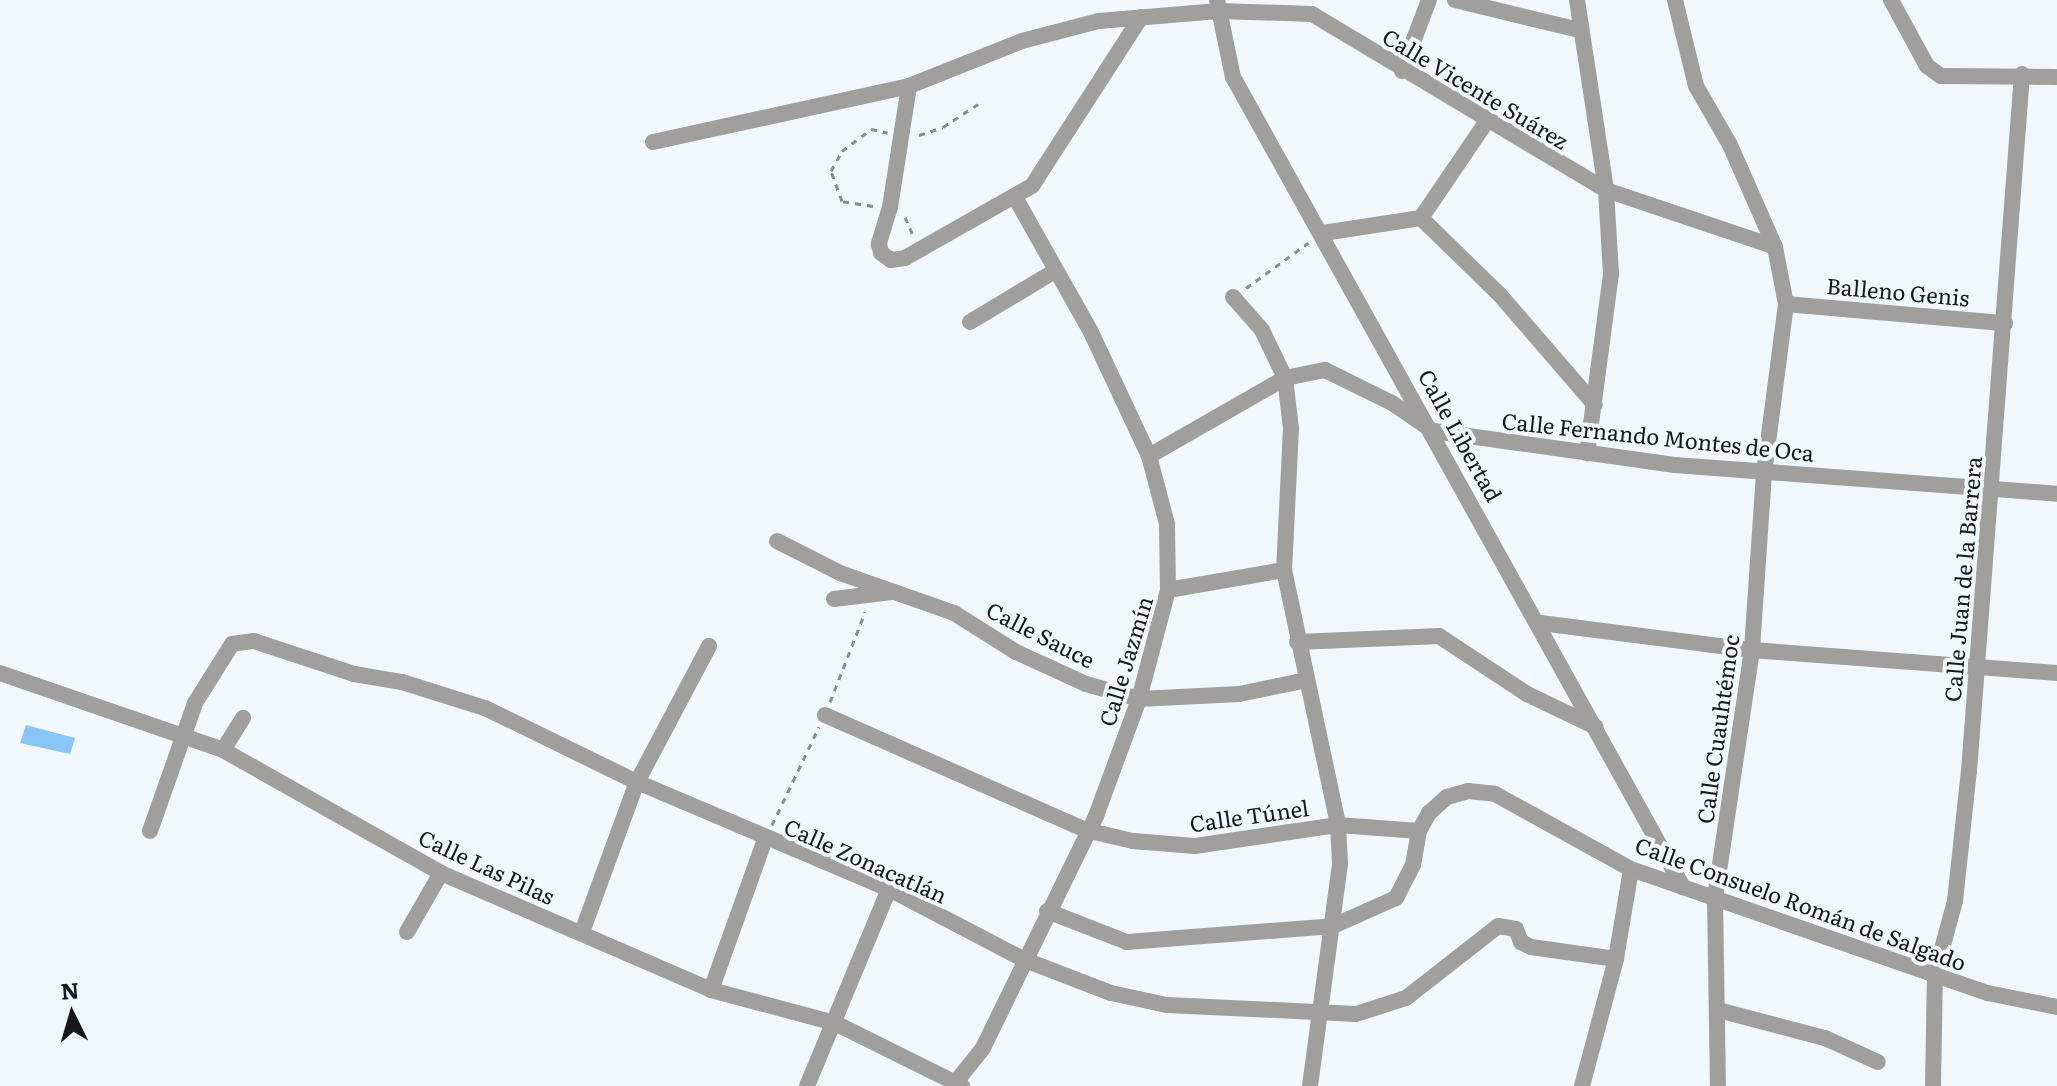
<!DOCTYPE html>
<html>
<head>
<meta charset="utf-8">
<style>
	body { margin:0 }
	#map { position:relative; width:2057px; height:1086px; overflow:hidden; background:#f0f8fe; font-family:Literata,serif }
	div>[style] { position:absolute }
	[style*='--x'] { left:calc(var(--x)*1px); top:calc(var(--y)*1px); width:calc(var(--w)*1px); rotate:calc(var(--a)*1deg) }
	.building>* { inset:0; background:#87c6f6 }
	.path>* { height:3px; margin-top:-1.5px; transform-origin:0; background:repeating-linear-gradient(90deg,#888e92 0 6px,transparent 0 12px) }
	.minor>* { height:16px; margin:-8px; padding:0 8px; transform-origin:8px; border-radius:8px; background:#a19f9c }
	span { translate:-50% -50%; white-space:nowrap; text-align:center; line-height:1.15; -webkit-text-stroke:8px #f0f8fe; paint-order:stroke }
	.street-label { font-size:22px; color:#17191b }
	.north { position:absolute; left:32px; top:974px; width:80px; height:80px; -webkit-text-stroke:6px #f0f8fe; paint-order:stroke; rotate:355deg; font-size:22px; font-weight:700; line-height:32px; text-align:center; color:#17191b }
	.north::after { content:''; display:block; margin:auto; width:28px; height:36px; background:#17191b; clip-path:polygon(50% 0,100% 100%,50% 72%,0 100%) }
</style>
</head>
<body>
<div id="map">
	<div class="building">
		<i style="clip-path:polygon(26px 725px,75px 738px,70px 754px,20px 743px)"></i>
	</div>
	<div class="path">
		<i style="--x:919;--y:135;--w:25;--a:-18"></i>
		<i style="--x:943;--y:127;--w:42;--a:-33.3"></i>
		<i style="--x:873;--y:206;--w:31;--a:-171"></i>
		<i style="--x:842;--y:201;--w:32;--a:-110"></i>
		<i style="--x:831;--y:171;--w:23;--a:-61"></i>
		<i style="--x:842;--y:151;--w:36;--a:-37"></i>
		<i style="--x:871;--y:129;--w:17;--a:13"></i>
		<i style="--x:905;--y:217;--w:20;--a:66"></i>
		<i style="--x:1246;--y:288;--w:77;--a:-36"></i>
		<i style="--x:830;--y:702;--w:97;--a:-68.7"></i>
		<i style="--x:772;--y:825;--w:109;--a:-64.4"></i>
	</div>
	<div class="minor">
		<i style="--x:1217;--y:0;--w:79;--a:78.3"></i>
		<i style="--x:1233;--y:77;--w:927;--a:60.95"></i>
		<i style="--x:1455;--y:0;--w:128;--a:13.6"></i>
		<i style="--x:1577;--y:0;--w:192;--a:81.3"></i>
		<i style="--x:1606;--y:190;--w:84;--a:86.6"></i>
		<i style="--x:1611;--y:274;--w:181;--a:97.6"></i>
		<i style="--x:1675;--y:0;--w:89;--a:76.3"></i>
		<i style="--x:1696;--y:86;--w:68;--a:60"></i>
		<i style="--x:1730;--y:145;--w:111;--a:66.2"></i>
		<i style="--x:1775;--y:247;--w:58;--a:79.1"></i>
		<i style="--x:1786;--y:304;--w:170;--a:97.4"></i>
		<i style="--x:1764;--y:473;--w:177;--a:93.9"></i>
		<i style="--x:1752;--y:650;--w:252;--a:98.5"></i>
		<i style="--x:1715;--y:899;--w:187;--a:89.1"></i>
		<i style="--x:1891;--y:0;--w:75;--a:61.4"></i>
		<i style="--x:1927;--y:66;--w:17;--a:36"></i>
		<i style="--x:1941;--y:76;--w:116;--a:0.5"></i>
		<i style="--x:1402;--y:71;--w:76;--a:-69.2"></i>
		<i style="--x:909;--y:86;--w:122;--a:98.9"></i>
		<i style="--x:890;--y:207;--w:39;--a:107"></i>
		<i style="--x:879;--y:244;--w:9;--a:77"></i>
		<i style="--x:881;--y:253;--w:12;--a:35"></i>
		<i style="--x:891;--y:260;--w:14;--a:-8"></i>
		<i style="--x:905;--y:258;--w:146;--a:-29.6"></i>
		<i style="--x:1032;--y:186;--w:201;--a:-57.2"></i>
		<i style="--x:653;--y:142;--w:262;--a:-12.3"></i>
		<i style="--x:909;--y:86;--w:122;--a:-21.7"></i>
		<i style="--x:1022;--y:41;--w:80;--a:-14.6"></i>
		<i style="--x:1099;--y:21;--w:120;--a:-4.8"></i>
		<i style="--x:1219;--y:11;--w:93;--a:1.8"></i>
		<i style="--x:1312;--y:14;--w:343;--a:30.9"></i>
		<i style="--x:1606;--y:190;--w:178;--a:18.6"></i>
		<i style="--x:1421;--y:218;--w:110;--a:44.3"></i>
		<i style="--x:1500;--y:295;--w:145;--a:49.2"></i>
		<i style="--x:1421;--y:218;--w:117;--a:-55.8"></i>
		<i style="--x:1323;--y:233;--w:99;--a:-8.7"></i>
		<i style="--x:1233;--y:297;--w:44;--a:48.7"></i>
		<i style="--x:1262;--y:330;--w:53;--a:64.4"></i>
		<i style="--x:1285;--y:378;--w:50;--a:83.2"></i>
		<i style="--x:1291;--y:428;--w:142;--a:92.8"></i>
		<i style="--x:1284;--y:570;--w:261;--a:78"></i>
		<i style="--x:1338;--y:825;--w:39;--a:87"></i>
		<i style="--x:1340;--y:864;--w:224;--a:97.7"></i>
		<i style="--x:1786;--y:304;--w:220;--a:5"></i>
		<i style="--x:970;--y:322;--w:99;--a:-31"></i>
		<i style="--x:1149;--y:456;--w:157;--a:-29.8"></i>
		<i style="--x:1285;--y:378;--w:41;--a:-11.3"></i>
		<i style="--x:1325;--y:370;--w:75;--a:26.2"></i>
		<i style="--x:1392;--y:403;--w:50;--a:34.3"></i>
		<i style="--x:1433;--y:431;--w:244;--a:8"></i>
		<i style="--x:1675;--y:465;--w:383;--a:4.3"></i>
		<i style="--x:777;--y:541;--w:71;--a:26.9"></i>
		<i style="--x:840;--y:573;--w:121;--a:19.3"></i>
		<i style="--x:954;--y:613;--w:73;--a:32.2"></i>
		<i style="--x:1016;--y:652;--w:77;--a:24.6"></i>
		<i style="--x:1086;--y:684;--w:55;--a:15.8"></i>
		<i style="--x:1139;--y:699;--w:100;--a:-2.9"></i>
		<i style="--x:1239;--y:694;--w:69;--a:-11.6"></i>
		<i style="--x:1168;--y:590;--w:118;--a:-9.8"></i>
		<i style="--x:834;--y:599;--w:58;--a:-6.9"></i>
		<i style="--x:1541;--y:623;--w:213;--a:7.3"></i>
		<i style="--x:1752;--y:650;--w:306;--a:4.3"></i>
		<i style="--x:1297;--y:642;--w:142;--a:-2.4"></i>
		<i style="--x:1439;--y:636;--w:105;--a:33.4"></i>
		<i style="--x:1527;--y:694;--w:76;--a:25.6"></i>
		<i style="--x:0;--y:673;--w:236;--a:19"></i>
		<i style="--x:223;--y:750;--w:250;--a:29.4"></i>
		<i style="--x:441;--y:873;--w:294;--a:23.4"></i>
		<i style="--x:711;--y:990;--w:128;--a:14.9"></i>
		<i style="--x:835;--y:1023;--w:142;--a:26.4"></i>
		<i style="--x:825;--y:715;--w:285;--a:23.8"></i>
		<i style="--x:1086;--y:830;--w:48;--a:13.2"></i>
		<i style="--x:1133;--y:841;--w:62;--a:4.6"></i>
		<i style="--x:1195;--y:846;--w:145;--a:-8.4"></i>
		<i style="--x:1338;--y:825;--w:81;--a:4.2"></i>
		<i style="--x:223;--y:750;--w:38;--a:-58"></i>
		<i style="--x:150;--y:831;--w:136;--a:-70.6"></i>
		<i style="--x:195;--y:703;--w:70;--a:-57.9"></i>
		<i style="--x:232;--y:644;--w:22;--a:-8"></i>
		<i style="--x:254;--y:641;--w:105;--a:18.3"></i>
		<i style="--x:354;--y:674;--w:49;--a:9.5"></i>
		<i style="--x:402;--y:682;--w:87;--a:17.4"></i>
		<i style="--x:485;--y:708;--w:169;--a:26"></i>
		<i style="--x:637;--y:782;--w:274;--a:23"></i>
		<i style="--x:889;--y:889;--w:153;--a:27.6"></i>
		<i style="--x:1025;--y:960;--w:92;--a:21"></i>
		<i style="--x:1111;--y:993;--w:57;--a:12.1"></i>
		<i style="--x:1167;--y:1005;--w:189;--a:2.7"></i>
		<i style="--x:1356;--y:1014;--w:52;--a:-17.7"></i>
		<i style="--x:1406;--y:998;--w:117;--a:-38"></i>
		<i style="--x:1498;--y:926;--w:18;--a:9"></i>
		<i style="--x:1516;--y:929;--w:14;--a:69"></i>
		<i style="--x:1521;--y:942;--w:11;--a:27"></i>
		<i style="--x:1531;--y:947;--w:86;--a:8"></i>
		<i style="--x:1047;--y:911;--w:86;--a:21.2"></i>
		<i style="--x:1127;--y:942;--w:207;--a:-4.4"></i>
		<i style="--x:1333;--y:926;--w:69;--a:-24"></i>
		<i style="--x:1396;--y:898;--w:37;--a:-63"></i>
		<i style="--x:1413;--y:865;--w:35;--a:-80"></i>
		<i style="--x:1419;--y:831;--w:21;--a:-61"></i>
		<i style="--x:1429;--y:813;--w:24;--a:-42"></i>
		<i style="--x:1447;--y:797;--w:22;--a:-16"></i>
		<i style="--x:1468;--y:791;--w:27;--a:6"></i>
		<i style="--x:1495;--y:794;--w:155;--a:28.9"></i>
		<i style="--x:1631;--y:869;--w:378;--a:19.2"></i>
		<i style="--x:1988;--y:993;--w:70;--a:11.5"></i>
		<i style="--x:407;--y:932;--w:68;--a:-60"></i>
		<i style="--x:582;--y:932;--w:160;--a:-69.9"></i>
		<i style="--x:637;--y:782;--w:154;--a:-62.1"></i>
		<i style="--x:711;--y:990;--w:160;--a:-70.3"></i>
		<i style="--x:1718;--y:1010;--w:111;--a:14.7"></i>
		<i style="--x:1825;--y:1038;--w:58;--a:24.4"></i>
		<i style="--x:955;--y:1083;--w:45;--a:-51.3"></i>
		<i style="--x:983;--y:1048;--w:258;--a:-64"></i>
		<i style="--x:1096;--y:816;--w:125;--a:-69.8"></i>
		<i style="--x:1139;--y:699;--w:113;--a:-75.1"></i>
		<i style="--x:1168;--y:590;--w:66;--a:-90.9"></i>
		<i style="--x:1167;--y:524;--w:70;--a:-104.8"></i>
		<i style="--x:1149;--y:456;--w:137;--a:-115.1"></i>
		<i style="--x:1091;--y:332;--w:155;--a:-119.4"></i>
		<i style="--x:807;--y:1086;--w:213;--a:-67.4"></i>
		<i style="--x:1582;--y:1086;--w:131;--a:-75"></i>
		<i style="--x:1616;--y:959;--w:91;--a:-80.5"></i>
		<i style="--x:1933;--y:1086;--w:111;--a:-89"></i>
		<i style="--x:1935;--y:975;--w:77;--a:-74.9"></i>
		<i style="--x:1955;--y:901;--w:131;--a:-83.9"></i>
		<i style="--x:1969;--y:771;--w:699;--a:-85.65"></i>
	</div>
	<div class="street-label">
		<span style="left:1476px;top:88px;rotate:31deg">Calle Vicente Suárez</span>
		<span style="left:1898px;top:291px;rotate:5deg">Balleno Genis</span>
		<span style="left:1461px;top:435px;rotate:61deg">Calle Libertad</span>
		<span style="left:1658px;top:436px;rotate:6deg">Calle Fernando Montes de Oca</span>
		<span style="left:1962px;top:579px;rotate:-85deg">Calle Juan de la Barrera</span>
		<span style="left:1041px;top:634px;rotate:27deg">Calle Sauce</span>
		<span style="left:1125px;top:661px;rotate:-73deg">Calle Jazmín</span>
		<span style="left:1717px;top:729px;rotate:-82deg">Calle Cuauhtémoc</span>
		<span style="left:1249px;top:815px;rotate:-8deg">Calle Túnel</span>
		<span style="left:866px;top:860px;rotate:24deg">Calle Zonacatlán</span>
		<span style="left:487px;top:866px;rotate:25deg">Calle Las Pilas</span>
		<span style="left:1801px;top:903px;rotate:20deg">Calle Consuelo Román de Salgado</span>
	</div>
	<div class="north">N</div>
</div>
</body>
</html>
